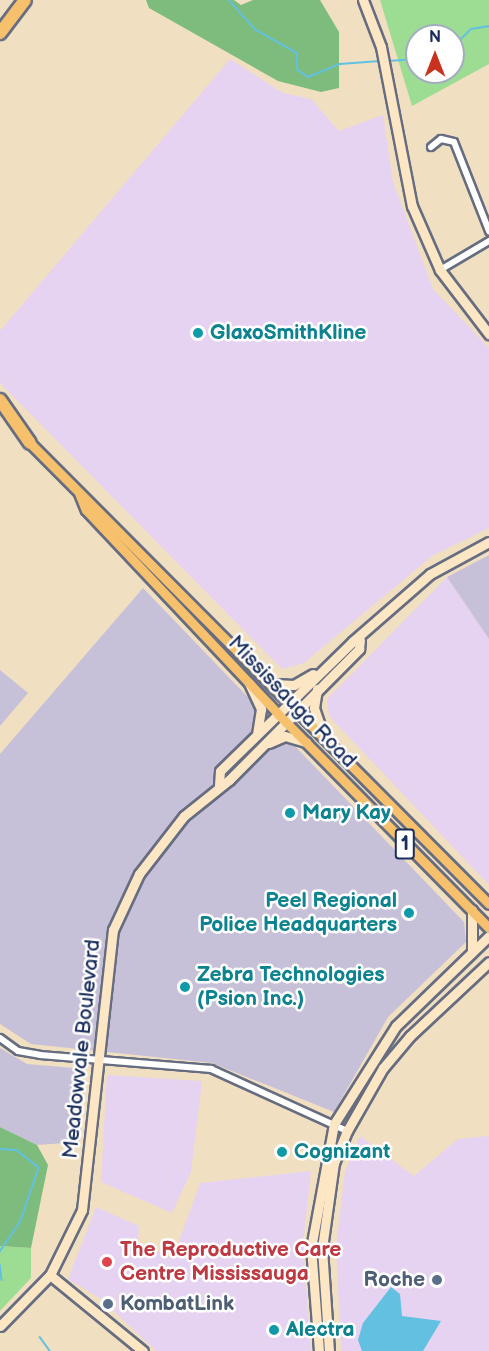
<!DOCTYPE html>
<html>
<head>
<meta charset="utf-8">
<style>
	body { margin:0 }
	#map { position:relative; width:489px; height:1351px; overflow:hidden; background:#f1dfc1; font-family:"Balsamiq Sans",sans-serif }
	div>[style] { position:absolute }
	[style*='--x'] { left:calc(var(--x)*1px); top:calc(var(--y)*1px); width:calc(var(--w)*1px); rotate:calc(var(--a)*1deg) }
	.built>* { inset:0; background:#e5d3f1 }
	.industrial>* { inset:0; background:#c7c0d9 }
	.green>* { inset:0; background:#9ddd93 }
	.forest>* { inset:0; background:#7ebc7d }
	.water>* { inset:0; background:#62c1e0 }
	.stream>* { height:1.5px; margin:-0.75px; padding:0 0.75px; transform-origin:0.75px; border-radius:0.75px; background:#62c1e0 }
	.roads { filter:drop-shadow(2px 0 #666d81) drop-shadow(-2px 0 #666d81) drop-shadow(0 2px #666d81) drop-shadow(0 -2px #666d81) }
	.street>* { height:6px; margin:-3px; padding:0 3px; transform-origin:3px; border-radius:3px; background:#fff }
	.secondary>* { height:9px; margin:-4.5px; padding:0 4.5px; transform-origin:4.5px; border-radius:4.5px; background:#fce6c4 }
	.primary>* { height:9px; margin:-4.5px; padding:0 4.5px; transform-origin:4.5px; border-radius:4.5px; background:#f7c06c }
	.highway>* { height:12px; margin:-6px; padding:0 6px; transform-origin:6px; border-radius:6px; background:#f7c06c }
	.dots>* { width:16px; height:16px; translate:-50% -50%; box-sizing:border-box; border:3px solid #fff; border-radius:50% }
	span { translate:-50% -50%; white-space:nowrap; text-align:center; line-height:1.15; -webkit-text-stroke:5px #fff; paint-order:stroke }
	.shield-label span { padding:2px 4px; background:#fff; border:2px solid; border-radius:4px; -webkit-text-stroke-width:0 }
	.shield-label { font-size:20px; color:#1b2f5e; font-weight:700 }
	.culture-label { font-size:21px; color:#0d838f; font-weight:700 }
	.left { translate:0 -50%; text-align:left }
	.right { translate:-100% -50%; text-align:right }
	.street-label { font-size:21px; color:#1b2f5e }
	.health-label { font-size:21px; color:#be3a42; font-weight:700 }
	.service-label { font-size:21px; color:#4e5e75; font-weight:700 }
	.north { position:absolute; left:405px; top:24px; width:60px; height:60px; box-sizing:border-box; background:#fff; border:2px solid #a4acbf; border-radius:50%; rotate:0deg; font-size:16px; font-weight:700; line-height:24px; text-align:center; color:#1b2f5e }
	.north::after { content:''; display:block; margin:auto; width:21px; height:27px; background:#c8321e; clip-path:polygon(50% 0,100% 100%,50% 72%,0 100%) }
</style>
</head>
<body>
<div id="map">
	<div class="built">
		<i style="clip-path:polygon(230px 59px,283px 93px,311px 99px,339px 131px,383px 115px,393px 182px,433px 289px,489px 348px,489px 528px,432px 556px,304px 663px,282px 669px,0 383px,0 331px)"></i>
		<i style="clip-path:polygon(447px 577px,489px 639px,489px 885px,329px 716px,327px 699px)"></i>
		<i style="clip-path:polygon(107px 1075px,202px 1081px,191px 1172px,172px 1213px,101px 1182px)"></i>
		<i style="clip-path:polygon(360px 1136px,414px 1176px,458px 1139px,489px 1136px,489px 1351px,341px 1351px,336px 1246px,345px 1172px)"></i>
		<i style="clip-path:polygon(311px 1171px,303px 1244px,311px 1351px,156px 1351px,101px 1299px,68px 1279px,96px 1207px,139px 1226px,138px 1243px,173px 1258px,200px 1183px)"></i>
	</div>
	<div class="industrial">
		<i style="clip-path:polygon(489px 555px,489px 639px,447px 577px)"></i>
		<i style="clip-path:polygon(143px 588px,464px 922px,466px 942px,388px 1017px,334px 1112px,212px 1063px,31px 1044px,0 1024px,0 754px)"></i>
		<i style="clip-path:polygon(0 670px,28px 693px,0 726px)"></i>
		<i style="clip-path:polygon(0 1048px,27px 1064px,85px 1069px,80px 1142px,37px 1145px,0 1127px)"></i>
	</div>
	<div class="green">
		<i style="clip-path:polygon(evenodd,380px 0,489px 0,489px 64px,412px 106px,380px 0,417px 36px,453px 36px,453px 72px,417px 72px,417px 36px)"></i>
		<i style="clip-path:polygon(0 1246px,31px 1248px,31px 1278px,0 1311px)"></i>
	</div>
	<div class="forest">
		<i style="clip-path:polygon(146px 0,234px 0,241px 5px,253px 0,320px 0,339px 32px,339px 88px,321px 92px,278px 81px,149px 8px)"></i>
		<i style="clip-path:polygon(0 1127px,37px 1145px,48px 1165px,31px 1248px,0 1246px)"></i>
	</div>
	<div class="water">
		<i style="clip-path:polygon(391px 1287px,400px 1294px,402px 1316px,441px 1321px,423px 1351px,362px 1351px,358px 1340px,363px 1323px)"></i>
	</div>
	<div class="stream">
		<i style="--x:229;--y:0;--w:40;--a:48"></i>
		<i style="--x:256;--y:30;--w:47;--a:29.3"></i>
		<i style="--x:297;--y:53;--w:17;--a:87"></i>
		<i style="--x:298;--y:70;--w:12;--a:35"></i>
		<i style="--x:308;--y:77;--w:35;--a:-22"></i>
		<i style="--x:340;--y:64;--w:40;--a:-4.3"></i>
		<i style="--x:453;--y:47;--w:25;--a:-45"></i>
		<i style="--x:471;--y:29;--w:18;--a:-9"></i>
		<i style="--x:388;--y:61;--w:29;--a:-4"></i>
		<i style="--x:0;--y:1149;--w:17;--a:3"></i>
		<i style="--x:17;--y:1150;--w:28;--a:39"></i>
		<i style="--x:39;--y:1168;--w:56;--a:108.8"></i>
		<i style="--x:21;--y:1221;--w:37;--a:124"></i>
		<i style="--x:0;--y:1264;--w:16;--a:83"></i>
		<i style="--x:40;--y:1337;--w:17;--a:54"></i>
	</div>
	<div class="roads">
		<div class="street">
			<i style="--x:431;--y:147;--w:13;--a:-39"></i>
			<i style="--x:441;--y:139;--w:13;--a:13"></i>
			<i style="--x:454;--y:142;--w:96;--a:68.5"></i>
			<i style="--x:440;--y:270;--w:57;--a:-30.6"></i>
			<i style="--x:0;--y:1038;--w:22;--a:36"></i>
			<i style="--x:18;--y:1051;--w:22;--a:10"></i>
			<i style="--x:40;--y:1055;--w:172;--a:4.7"></i>
			<i style="--x:211;--y:1069;--w:149;--a:24.5"></i>
		</div>
		<div class="secondary">
			<i style="--x:363;--y:0;--w:50;--a:69"></i>
			<i style="--x:381;--y:47;--w:162;--a:79"></i>
			<i style="--x:412;--y:206;--w:70;--a:66.4"></i>
			<i style="--x:440;--y:270;--w:81;--a:52.6"></i>
			<i style="--x:249;--y:683;--w:29;--a:65"></i>
			<i style="--x:261;--y:709;--w:24;--a:99"></i>
			<i style="--x:275;--y:684;--w:19;--a:3"></i>
			<i style="--x:294;--y:685;--w:22;--a:-30"></i>
			<i style="--x:317;--y:689;--w:19;--a:99"></i>
			<i style="--x:314;--y:708;--w:24;--a:71"></i>
			<i style="--x:269;--y:743;--w:17;--a:-24"></i>
			<i style="--x:285;--y:736;--w:22;--a:16"></i>
			<i style="--x:219;--y:785;--w:14;--a:-86"></i>
			<i style="--x:220;--y:771;--w:185;--a:-44.3"></i>
			<i style="--x:352;--y:642;--w:103;--a:-41.1"></i>
			<i style="--x:430;--y:574;--w:67;--a:-28.5"></i>
			<i style="--x:472;--y:952;--w:42;--a:-90"></i>
			<i style="--x:50;--y:1275;--w:120;--a:39.3"></i>
			<i style="--x:0;--y:1326;--w:71;--a:-45.6"></i>
			<i style="--x:50;--y:1275;--w:72;--a:-63.8"></i>
			<i style="--x:82;--y:1210;--w:282;--a:-83.7"></i>
			<i style="--x:113;--y:930;--w:62;--a:-65.1"></i>
			<i style="--x:139;--y:874;--w:73;--a:-52.2"></i>
			<i style="--x:184;--y:816;--w:58;--a:-38.7"></i>
			<i style="--x:229;--y:780;--w:185;--a:-45.2"></i>
			<i style="--x:359;--y:649;--w:9;--a:-84"></i>
			<i style="--x:319;--y:1351;--w:103;--a:-94.4"></i>
			<i style="--x:311;--y:1248;--w:126;--a:-79.5"></i>
			<i style="--x:334;--y:1124;--w:116;--a:-57.7"></i>
			<i style="--x:396;--y:1026;--w:129;--a:-44.1"></i>
			<i style="--x:329;--y:1351;--w:103;--a:-93.9"></i>
			<i style="--x:322;--y:1248;--w:86;--a:-82"></i>
			<i style="--x:334;--y:1163;--w:35;--a:-68"></i>
			<i style="--x:347;--y:1131;--w:73;--a:-60.3"></i>
			<i style="--x:383;--y:1068;--w:42;--a:-49.8"></i>
			<i style="--x:410;--y:1036;--w:108;--a:-43.1"></i>
		</div>
		<div class="primary">
			<i style="--x:26;--y:439;--w:656;--a:45.12"></i>
			<i style="--x:79;--y:493;--w:18;--a:68"></i>
			<i style="--x:86;--y:510;--w:280;--a:46.7"></i>
			<i style="--x:278;--y:714;--w:301;--a:45.4"></i>
		</div>
		<div class="highway">
			<i style="--x:0;--y:33;--w:41;--a:-52.9"></i>
			<i style="--x:0;--y:400;--w:52;--a:55.1"></i>
		</div>
	</div>
	<div class="dots">
		<i style="left:198px;top:333px;background:#0f9aa8"></i>
		<i style="left:290px;top:813px;background:#0f9aa8"></i>
		<i style="left:409px;top:913px;background:#0f9aa8"></i>
		<i style="left:185px;top:987px;background:#0f9aa8"></i>
		<i style="left:282px;top:1152px;background:#0f9aa8"></i>
		<i style="left:107px;top:1262px;background:#e0444e"></i>
		<i style="left:437px;top:1280px;background:#5c6f8a"></i>
		<i style="left:108px;top:1304px;background:#5c6f8a"></i>
		<i style="left:274px;top:1330px;background:#0f9aa8"></i>
	</div>
	<div class="shield-label">
		<span style="left:405px;top:844px">1</span>
	</div>
	<div class="culture-label">
		<span class="left" style="left:210px;top:333px">GlaxoSmithKline</span>
		<span class="left" style="left:302px;top:813px">Mary Kay</span>
		<span class="right" style="left:397px;top:913px">Peel Regional<br>Police Headquarters</span>
		<span class="left" style="left:197px;top:987px">Zebra Technologies<br>(Psion Inc.)</span>
		<span class="left" style="left:294px;top:1152px">Cognizant</span>
		<span class="left" style="left:286px;top:1330px">Alectra</span>
	</div>
	<div class="street-label">
		<span style="left:292px;top:702px;rotate:46deg">Mississauga Road</span>
		<span style="left:82px;top:1049px;rotate:-84deg">Meadowvale Boulevard</span>
	</div>
	<div class="health-label">
		<span class="left" style="left:120px;top:1262px">The Reproductive Care<br>Centre Mississauga</span>
	</div>
	<div class="service-label">
		<span class="right" style="left:425px;top:1280px">Roche</span>
		<span class="left" style="left:120px;top:1304px">KombatLink</span>
	</div>
	<div class="north">N</div>
</div>
</body>
</html>
